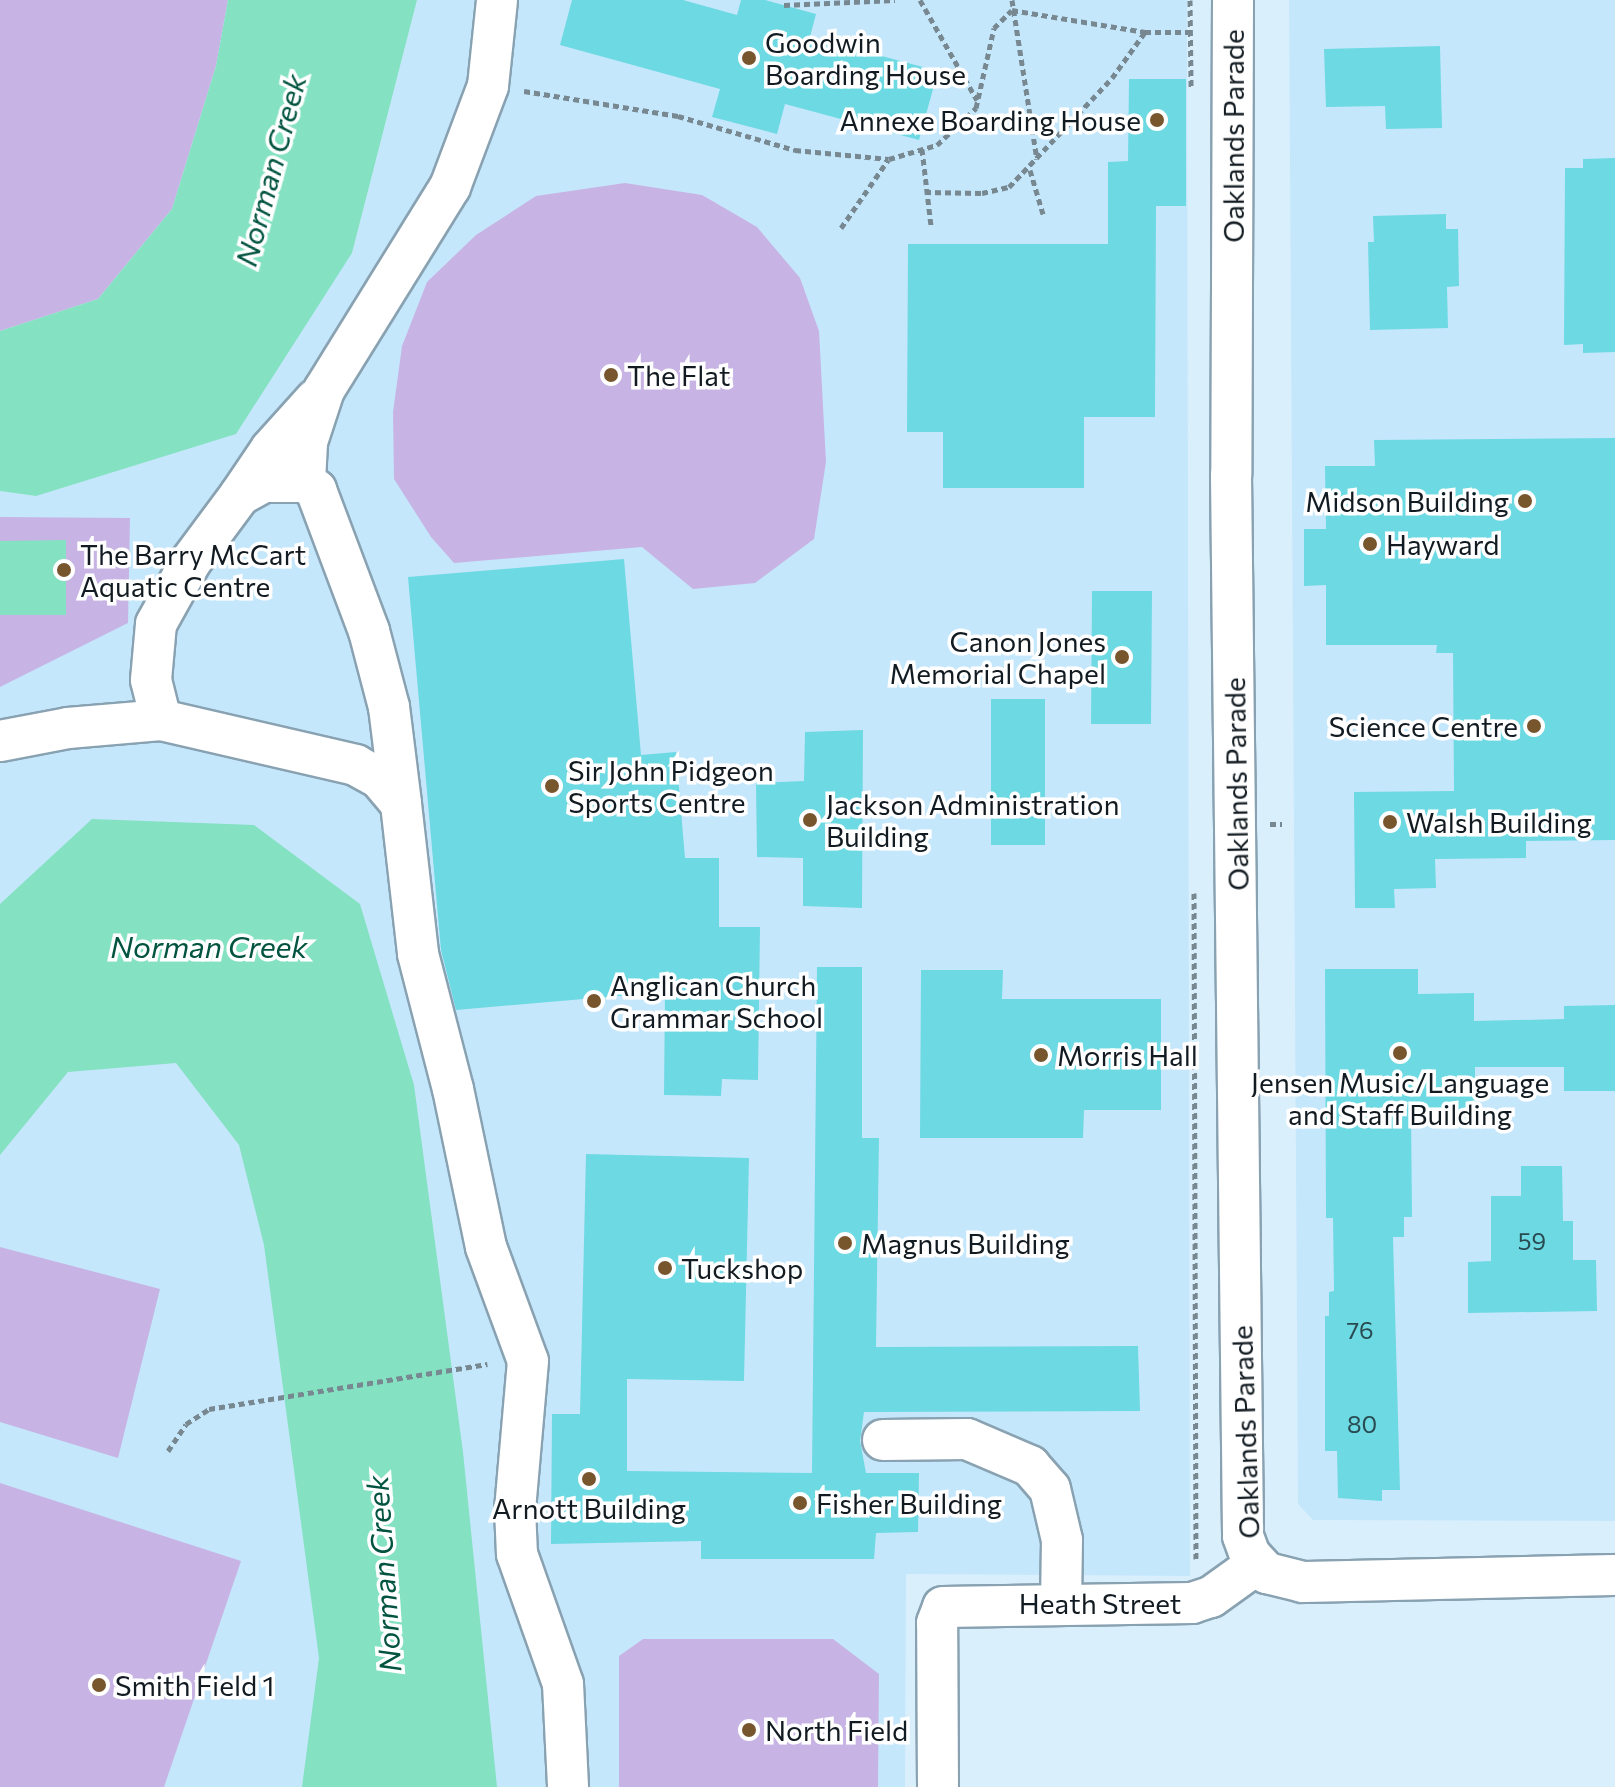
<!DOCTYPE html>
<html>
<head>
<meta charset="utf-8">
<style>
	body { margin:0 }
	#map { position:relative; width:1615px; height:1787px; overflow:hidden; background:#daeffc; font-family:Commissioner,sans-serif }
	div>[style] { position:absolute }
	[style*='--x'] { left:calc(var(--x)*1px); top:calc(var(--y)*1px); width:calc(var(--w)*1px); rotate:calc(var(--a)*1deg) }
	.built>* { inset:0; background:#c5e7fc }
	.green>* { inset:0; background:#c7b4e4 }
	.water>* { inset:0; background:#84e1c1 }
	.building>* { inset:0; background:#6dd9e2 }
	.path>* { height:5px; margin-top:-2.5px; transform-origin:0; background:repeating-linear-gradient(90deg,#788891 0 6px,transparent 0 10px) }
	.roads { filter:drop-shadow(2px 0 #89a2b2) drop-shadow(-2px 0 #89a2b2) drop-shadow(0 2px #89a2b2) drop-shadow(0 -2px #89a2b2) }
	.minor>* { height:40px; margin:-20px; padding:0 20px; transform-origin:20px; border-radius:20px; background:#fff }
	.dots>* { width:22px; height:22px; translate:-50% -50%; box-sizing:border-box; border:4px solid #fff; border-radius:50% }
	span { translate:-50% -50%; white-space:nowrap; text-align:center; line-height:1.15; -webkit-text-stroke:7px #fff; paint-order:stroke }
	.number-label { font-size:24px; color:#294a51 }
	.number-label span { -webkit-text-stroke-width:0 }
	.poi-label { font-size:28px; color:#121b21 }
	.left { translate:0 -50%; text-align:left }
	.right { translate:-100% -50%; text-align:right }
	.street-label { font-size:28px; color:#121b21 }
	.water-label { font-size:30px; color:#025440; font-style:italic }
</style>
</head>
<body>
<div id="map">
	<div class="built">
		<i style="clip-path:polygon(417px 0,1187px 0,1190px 1576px,906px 1574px,905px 1787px,0 1787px,0 491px,36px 496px,352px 253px)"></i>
		<i style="clip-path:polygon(1289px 0,1615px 0,1615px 1521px,1313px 1520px,1298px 1504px)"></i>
	</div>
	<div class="green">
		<i style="clip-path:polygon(0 0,228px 0,216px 66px,172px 209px,98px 299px,0 331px)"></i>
		<i style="clip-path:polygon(625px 183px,702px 195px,757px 227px,800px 278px,819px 331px,826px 462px,814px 539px,755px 583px,693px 589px,642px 547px,454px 563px,431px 537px,394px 479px,393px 412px,402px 346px,427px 282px,476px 235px,536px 196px)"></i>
		<i style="clip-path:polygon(0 517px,130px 518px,128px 623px,0 687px)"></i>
		<i style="clip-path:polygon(0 1247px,160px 1289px,118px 1458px,0 1422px)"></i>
		<i style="clip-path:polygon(0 1483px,241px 1561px,164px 1787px,0 1787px)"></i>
		<i style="clip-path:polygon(643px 1639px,833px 1639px,879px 1674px,878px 1787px,619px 1787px,619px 1656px)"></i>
	</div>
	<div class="water">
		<i style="clip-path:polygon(228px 0,417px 0,352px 253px,236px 434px,36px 496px,0 491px,0 331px,98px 299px,172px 209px,216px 66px)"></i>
		<i style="clip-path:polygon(66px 540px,66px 615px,0 615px,0 541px)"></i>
		<i style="clip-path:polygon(92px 819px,254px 825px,360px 904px,414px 1085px,463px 1452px,497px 1787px,302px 1787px,319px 1658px,264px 1245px,239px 1145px,176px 1063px,68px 1072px,0 1155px,0 904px)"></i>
	</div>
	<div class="building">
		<i style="clip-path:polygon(572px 0,683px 0,737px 15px,741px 0,765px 0,816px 14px,810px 37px,938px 71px,919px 140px,785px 104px,777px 134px,712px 117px,720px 89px,560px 45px)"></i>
		<i style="clip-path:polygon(1440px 46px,1442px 128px,1386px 129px,1385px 106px,1326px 107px,1324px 49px)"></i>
		<i style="clip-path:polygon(1129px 79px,1186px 79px,1186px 206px,1156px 206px,1155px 417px,1084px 417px,1084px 488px,943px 488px,943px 432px,907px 432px,908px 244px,1108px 244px,1108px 162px,1128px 161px)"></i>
		<i style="clip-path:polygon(1615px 158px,1615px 352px,1583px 353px,1583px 344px,1564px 345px,1565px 168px,1583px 168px,1583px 159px)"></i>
		<i style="clip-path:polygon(1446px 214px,1446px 229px,1458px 229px,1459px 286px,1447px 287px,1448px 328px,1370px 330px,1368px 242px,1374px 242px,1373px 216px)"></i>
		<i style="clip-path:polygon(1615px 438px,1615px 840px,1526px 841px,1526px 858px,1435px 859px,1436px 888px,1394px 889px,1395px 908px,1355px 908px,1354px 792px,1454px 791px,1453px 653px,1436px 653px,1437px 645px,1326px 645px,1326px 585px,1304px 586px,1304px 529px,1326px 529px,1325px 466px,1375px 466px,1374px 440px)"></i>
		<i style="clip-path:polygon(624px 559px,641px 755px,676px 752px,685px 858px,719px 858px,719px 927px,760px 927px,758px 1080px,722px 1079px,721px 1096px,664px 1095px,665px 992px,456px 1010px,441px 950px,408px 577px)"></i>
		<i style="clip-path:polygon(1092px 591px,1152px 591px,1151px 724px,1091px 724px)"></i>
		<i style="clip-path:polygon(991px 699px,1045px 699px,1045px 845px,991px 845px)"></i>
		<i style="clip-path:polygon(863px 730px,862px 908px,803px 906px,803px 858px,757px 857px,756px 783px,804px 781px,805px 732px)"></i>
		<i style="clip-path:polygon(817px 967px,862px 967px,862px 1138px,879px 1138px,876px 1347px,1138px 1346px,1140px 1411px,864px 1412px,860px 1441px,866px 1473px,919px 1473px,918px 1532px,876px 1533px,874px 1559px,701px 1559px,701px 1541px,551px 1544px,552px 1414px,580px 1414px,586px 1154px,749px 1158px,744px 1381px,627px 1379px,627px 1471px,812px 1473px)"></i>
		<i style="clip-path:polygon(1325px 969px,1418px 969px,1418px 994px,1474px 993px,1474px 1021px,1564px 1019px,1564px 1006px,1615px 1005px,1615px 1091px,1564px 1091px,1564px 1067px,1475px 1067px,1475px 1112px,1411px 1112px,1412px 1217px,1404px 1217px,1404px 1237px,1393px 1237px,1400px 1490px,1382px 1490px,1382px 1501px,1338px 1498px,1337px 1451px,1325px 1451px,1325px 1316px,1329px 1316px,1329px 1292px,1334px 1291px,1333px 1218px,1326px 1218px)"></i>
		<i style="clip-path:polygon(921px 970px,1003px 970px,1002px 999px,1161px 999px,1161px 1110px,1084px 1110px,1083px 1138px,920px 1138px)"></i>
		<i style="clip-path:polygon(1521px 1166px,1562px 1166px,1563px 1221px,1573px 1221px,1573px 1260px,1596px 1260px,1597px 1311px,1468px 1313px,1468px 1262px,1491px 1261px,1491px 1196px,1521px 1196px)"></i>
	</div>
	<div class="path">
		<i style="--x:920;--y:0;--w:115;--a:60.3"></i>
		<i style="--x:1012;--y:0;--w:161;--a:81.1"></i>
		<i style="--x:1190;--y:0;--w:87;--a:89.3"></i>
		<i style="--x:784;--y:5;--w:111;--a:-2.6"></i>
		<i style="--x:524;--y:91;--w:156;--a:9.2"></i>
		<i style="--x:678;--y:116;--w:122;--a:16.2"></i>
		<i style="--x:795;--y:150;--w:94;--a:5.5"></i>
		<i style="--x:889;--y:159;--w:50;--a:-16.3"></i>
		<i style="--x:937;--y:145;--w:54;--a:-43.5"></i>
		<i style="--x:976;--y:108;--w:82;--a:-77.3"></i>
		<i style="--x:994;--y:28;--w:25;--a:-45"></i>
		<i style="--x:1012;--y:10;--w:135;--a:9.4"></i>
		<i style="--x:1145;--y:32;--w:47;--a:0"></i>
		<i style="--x:922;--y:149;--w:78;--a:83.3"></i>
		<i style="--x:1030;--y:170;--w:46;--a:73.5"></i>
		<i style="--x:925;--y:192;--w:57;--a:1"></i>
		<i style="--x:982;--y:193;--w:28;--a:-13"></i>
		<i style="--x:1009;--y:187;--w:150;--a:-46.6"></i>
		<i style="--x:1112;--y:78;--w:57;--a:-54.3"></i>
		<i style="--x:841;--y:228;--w:83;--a:-55.3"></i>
		<i style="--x:1270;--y:824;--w:12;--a:0"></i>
		<i style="--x:1194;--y:893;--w:666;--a:89.83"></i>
		<i style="--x:168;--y:1451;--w:32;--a:-56"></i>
		<i style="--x:186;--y:1424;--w:27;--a:-33"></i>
		<i style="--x:209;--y:1409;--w:282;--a:-9.2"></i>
	</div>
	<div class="roads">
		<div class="minor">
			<i style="--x:1233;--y:0;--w:475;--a:90.2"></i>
			<i style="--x:1231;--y:475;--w:1061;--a:89.35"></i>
			<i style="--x:1243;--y:1536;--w:20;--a:70"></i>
			<i style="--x:1250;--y:1555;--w:25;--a:47"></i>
			<i style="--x:1267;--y:1573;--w:37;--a:14"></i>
			<i style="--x:1303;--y:1582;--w:312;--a:-1.3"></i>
			<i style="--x:305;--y:482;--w:40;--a:-87.1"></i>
			<i style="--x:307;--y:442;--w:55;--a:-71.9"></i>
			<i style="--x:324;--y:390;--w:239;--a:-58.2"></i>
			<i style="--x:450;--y:187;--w:108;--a:-69.4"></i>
			<i style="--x:488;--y:86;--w:86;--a:-84"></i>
			<i style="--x:240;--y:495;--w:55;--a:-56"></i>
			<i style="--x:271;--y:449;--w:67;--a:-48"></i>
			<i style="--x:0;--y:741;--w:69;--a:-10.8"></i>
			<i style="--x:68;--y:728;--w:93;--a:-4.9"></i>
			<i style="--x:401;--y:804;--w:34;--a:-130"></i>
			<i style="--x:379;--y:778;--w:26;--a:-151"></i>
			<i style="--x:356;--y:765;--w:200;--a:-167"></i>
			<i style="--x:161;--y:720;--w:41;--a:-104"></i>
			<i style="--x:151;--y:680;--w:56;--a:-84.9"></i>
			<i style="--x:156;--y:624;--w:72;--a:-60.9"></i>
			<i style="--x:191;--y:561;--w:82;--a:-53.4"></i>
			<i style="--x:240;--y:495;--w:26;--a:-29"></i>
			<i style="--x:263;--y:482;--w:42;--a:0"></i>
			<i style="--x:305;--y:482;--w:14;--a:36"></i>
			<i style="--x:316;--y:490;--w:151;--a:69.4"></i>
			<i style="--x:369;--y:631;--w:79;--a:75.3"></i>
			<i style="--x:389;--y:707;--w:98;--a:82.9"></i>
			<i style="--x:401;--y:804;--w:151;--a:83.5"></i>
			<i style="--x:418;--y:954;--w:139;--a:75.5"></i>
			<i style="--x:453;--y:1089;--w:161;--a:78.2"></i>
			<i style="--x:486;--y:1247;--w:121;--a:69.8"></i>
			<i style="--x:528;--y:1361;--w:149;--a:95"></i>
			<i style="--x:515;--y:1509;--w:45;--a:87.5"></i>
			<i style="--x:517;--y:1554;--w:138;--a:70.5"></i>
			<i style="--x:563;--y:1684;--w:103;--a:87.2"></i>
			<i style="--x:883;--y:1440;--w:84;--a:-0.7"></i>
			<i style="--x:967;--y:1439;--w:69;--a:23.2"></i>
			<i style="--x:1030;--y:1466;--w:30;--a:49"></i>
			<i style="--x:1050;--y:1489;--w:52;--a:76.8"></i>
			<i style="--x:1062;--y:1540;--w:63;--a:90.9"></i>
			<i style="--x:938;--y:1787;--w:164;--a:-90.3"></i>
			<i style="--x:937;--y:1623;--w:17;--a:-69"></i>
			<i style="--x:943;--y:1607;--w:249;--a:-0.9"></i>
			<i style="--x:1192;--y:1603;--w:20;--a:-18"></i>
			<i style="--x:1211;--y:1597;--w:57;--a:-35.7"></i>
		</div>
	</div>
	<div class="dots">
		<i style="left:749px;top:58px;background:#77552d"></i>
		<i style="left:1157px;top:120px;background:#77552d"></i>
		<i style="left:611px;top:375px;background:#77552d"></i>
		<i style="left:1525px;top:501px;background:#77552d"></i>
		<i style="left:1370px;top:544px;background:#77552d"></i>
		<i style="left:64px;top:570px;background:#77552d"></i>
		<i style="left:1122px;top:657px;background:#77552d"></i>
		<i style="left:1534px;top:726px;background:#77552d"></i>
		<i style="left:552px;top:786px;background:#77552d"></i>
		<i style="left:810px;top:820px;background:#77552d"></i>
		<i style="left:1390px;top:822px;background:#77552d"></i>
		<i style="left:594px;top:1001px;background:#77552d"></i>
		<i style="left:1400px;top:1053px;background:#77552d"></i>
		<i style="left:1041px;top:1055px;background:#77552d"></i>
		<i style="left:845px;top:1243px;background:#77552d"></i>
		<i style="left:665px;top:1268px;background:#77552d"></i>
		<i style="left:589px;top:1479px;background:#77552d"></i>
		<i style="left:800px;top:1503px;background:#77552d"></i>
		<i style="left:99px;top:1685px;background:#77552d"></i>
		<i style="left:749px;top:1730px;background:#77552d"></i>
	</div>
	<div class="number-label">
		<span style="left:1532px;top:1241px">59</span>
		<span style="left:1360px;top:1330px">76</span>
		<span style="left:1362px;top:1424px">80</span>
	</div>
	<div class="poi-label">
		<span class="left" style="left:765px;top:58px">Goodwin<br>Boarding House</span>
		<span class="right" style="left:1141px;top:120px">Annexe Boarding House</span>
		<span class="left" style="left:627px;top:375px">The Flat</span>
		<span class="right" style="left:1509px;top:501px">Midson Building</span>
		<span class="left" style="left:1386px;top:544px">Hayward</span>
		<span class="left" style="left:80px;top:570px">The Barry McCart<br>Aquatic Centre</span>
		<span class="right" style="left:1106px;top:657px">Canon Jones<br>Memorial Chapel</span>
		<span class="right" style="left:1518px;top:726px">Science Centre</span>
		<span class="left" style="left:568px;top:786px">Sir John Pidgeon<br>Sports Centre</span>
		<span class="left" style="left:826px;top:820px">Jackson Administration<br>Building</span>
		<span class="left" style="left:1406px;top:822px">Walsh Building</span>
		<span class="left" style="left:610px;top:1001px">Anglican Church<br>Grammar School</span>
		<span class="left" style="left:1057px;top:1055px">Morris Hall</span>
		<span style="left:1400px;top:1098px">Jensen Music/Language<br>and Staff Building</span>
		<span class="left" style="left:861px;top:1243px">Magnus Building</span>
		<span class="left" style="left:681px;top:1268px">Tuckshop</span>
		<span class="left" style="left:816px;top:1503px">Fisher Building</span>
		<span style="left:589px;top:1508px">Arnott Building</span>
		<span class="left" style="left:115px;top:1685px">Smith Field 1</span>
		<span class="left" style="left:765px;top:1730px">North Field</span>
	</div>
	<div class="street-label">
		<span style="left:1233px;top:136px;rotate:-90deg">Oaklands Parade</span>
		<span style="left:1236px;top:784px;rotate:-91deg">Oaklands Parade</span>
		<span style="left:1245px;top:1432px;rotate:-92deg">Oaklands Parade</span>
		<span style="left:1100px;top:1603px">Heath Street</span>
	</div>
	<div class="water-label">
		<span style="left:270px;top:170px;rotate:-75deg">Norman Creek</span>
		<span style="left:209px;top:946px">Norman Creek</span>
		<span style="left:383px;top:1574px;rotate:-94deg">Norman Creek</span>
	</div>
</div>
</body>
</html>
